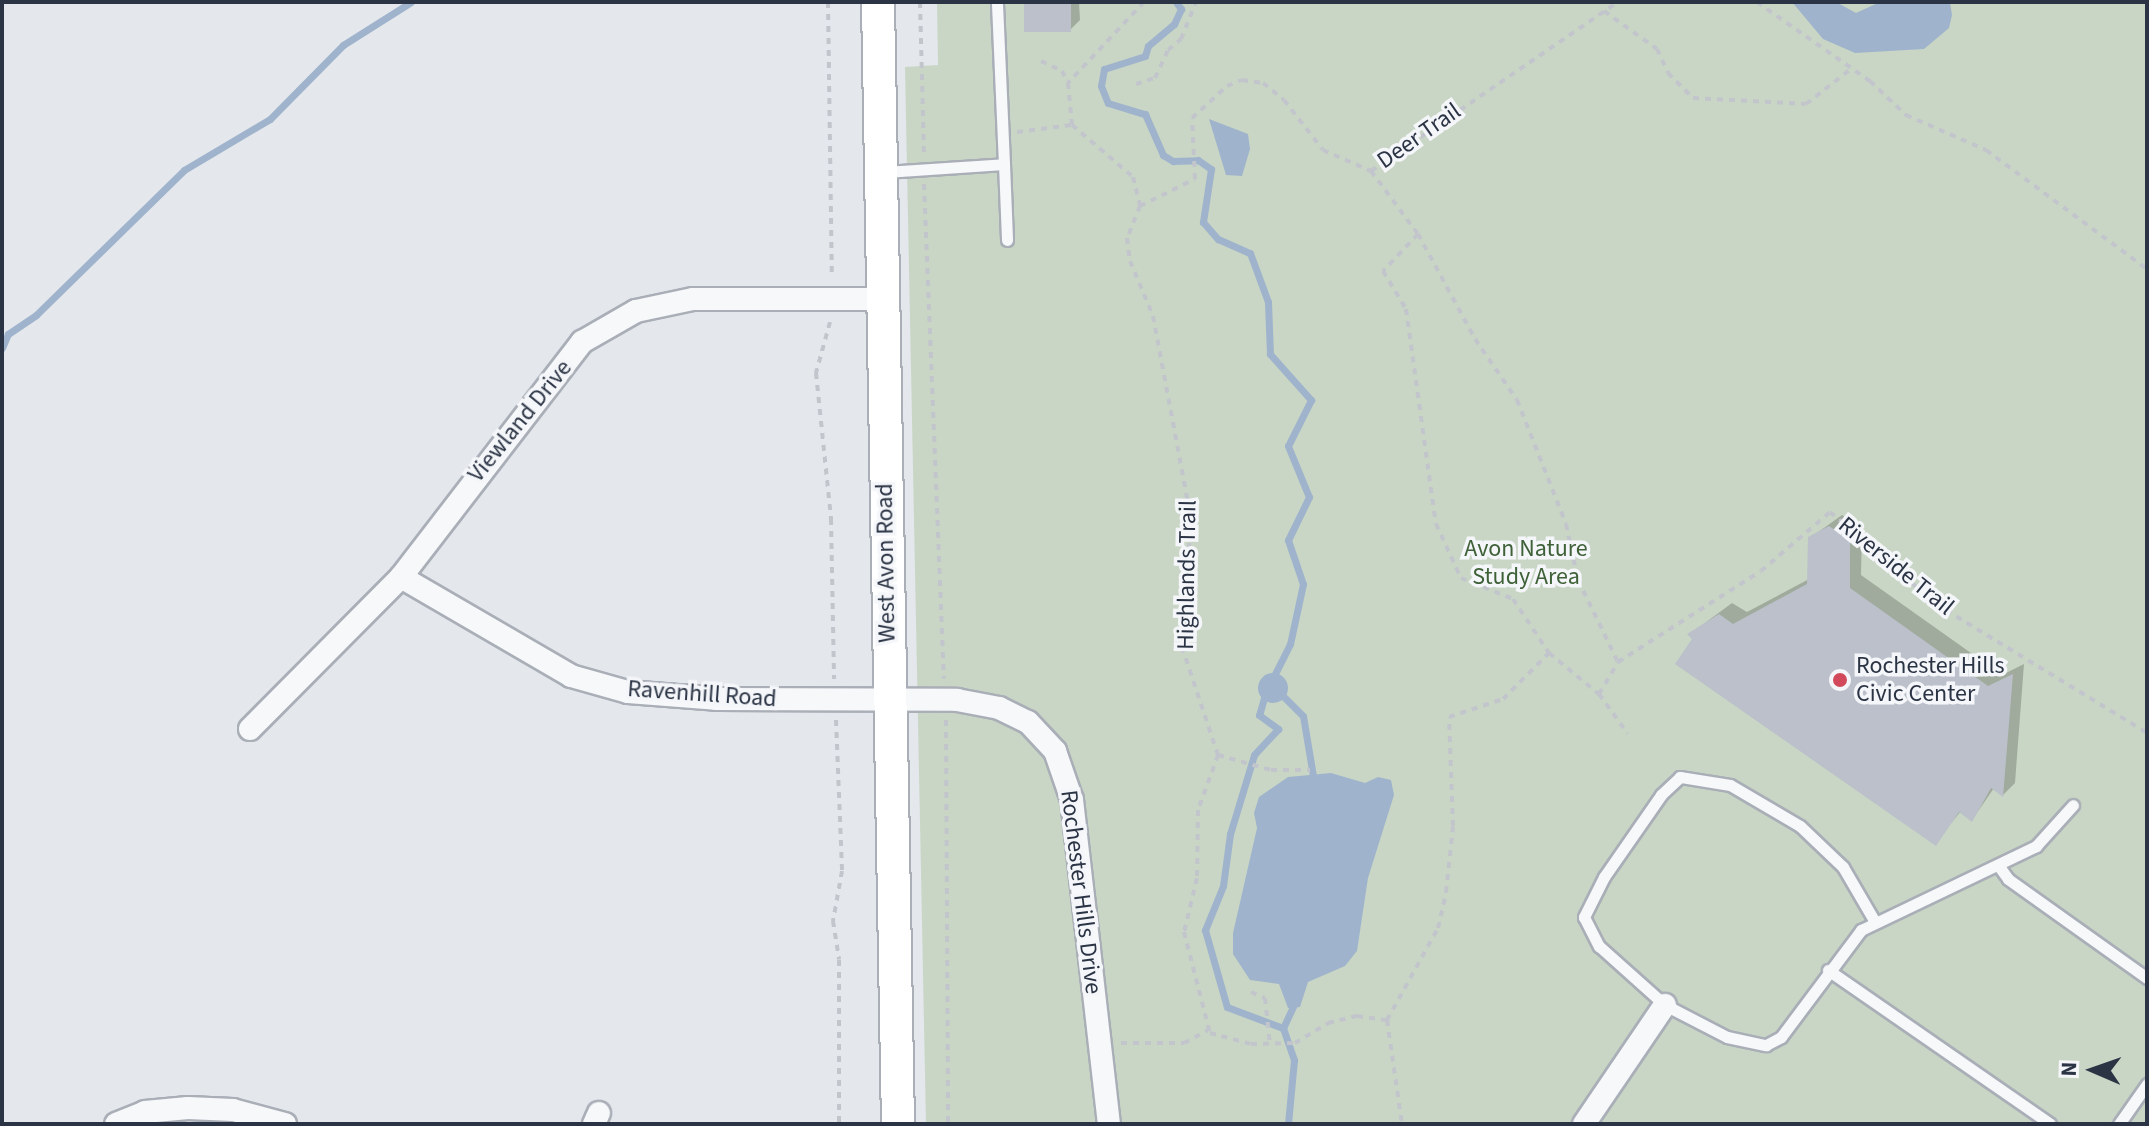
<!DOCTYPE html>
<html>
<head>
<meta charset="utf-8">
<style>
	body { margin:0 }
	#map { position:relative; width:2149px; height:1126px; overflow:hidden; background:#e4e7ec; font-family:"Source Sans 3",sans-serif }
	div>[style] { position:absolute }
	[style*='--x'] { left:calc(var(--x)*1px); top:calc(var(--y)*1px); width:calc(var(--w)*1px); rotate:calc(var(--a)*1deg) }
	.green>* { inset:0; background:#c9d6c5 }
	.water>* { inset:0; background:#9fb4cc }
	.round { border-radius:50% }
	.shadow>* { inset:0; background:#0003 }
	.stream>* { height:7px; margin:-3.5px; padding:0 3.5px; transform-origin:3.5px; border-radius:3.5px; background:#9fb4cc }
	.building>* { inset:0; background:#bbc0ca }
	.path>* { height:4px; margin-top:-2px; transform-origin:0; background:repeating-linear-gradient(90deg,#c2c5cb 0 6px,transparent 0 12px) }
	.roads { filter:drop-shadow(2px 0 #a9aeb7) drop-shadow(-2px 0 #a9aeb7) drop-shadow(0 2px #a9aeb7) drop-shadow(0 -2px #a9aeb7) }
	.lane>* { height:11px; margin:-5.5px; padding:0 5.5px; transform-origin:5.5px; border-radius:5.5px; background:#f7f8fa }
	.street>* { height:22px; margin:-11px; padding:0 11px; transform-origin:11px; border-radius:11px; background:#f7f8fa }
	.secondary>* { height:32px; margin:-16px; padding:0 16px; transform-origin:16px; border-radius:16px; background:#fff }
	.dots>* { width:22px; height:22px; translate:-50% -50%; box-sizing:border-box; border:4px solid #f4f6f9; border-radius:50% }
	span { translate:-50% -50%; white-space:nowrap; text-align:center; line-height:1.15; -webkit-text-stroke:7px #f4f6f9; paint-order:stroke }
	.street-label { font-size:24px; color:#2b3445 }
	.park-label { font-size:24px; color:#3f6138 }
	.poi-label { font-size:24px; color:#2b3445 }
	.left { translate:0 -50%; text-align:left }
	.frame { position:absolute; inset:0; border:4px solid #2b3445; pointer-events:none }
	.north { position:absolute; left:2053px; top:1030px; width:80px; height:80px; -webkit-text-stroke:6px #f4f6f9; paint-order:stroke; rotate:272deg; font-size:22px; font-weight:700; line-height:32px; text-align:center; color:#2b3445 }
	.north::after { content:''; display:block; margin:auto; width:28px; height:36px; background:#2b3445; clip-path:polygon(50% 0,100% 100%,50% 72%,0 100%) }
</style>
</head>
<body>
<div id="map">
	<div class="green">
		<i style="clip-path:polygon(937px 2px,2147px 2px,2147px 1124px,926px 1124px,905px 67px,938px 65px)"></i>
	</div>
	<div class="water">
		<i style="clip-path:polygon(1792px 2px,1836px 2px,1856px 13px,1880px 2px,1950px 2px,1952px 15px,1949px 28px,1924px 49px,1855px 53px,1823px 39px)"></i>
		<i style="clip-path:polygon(1209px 119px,1248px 134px,1250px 149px,1242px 176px,1226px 175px)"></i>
		<i class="round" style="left:1258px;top:673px;width:30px;height:30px"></i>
		<i style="clip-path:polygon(1331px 773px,1365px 783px,1378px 777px,1391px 780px,1394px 795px,1368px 878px,1357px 951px,1345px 966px,1308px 982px,1300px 1007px,1288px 1008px,1279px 984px,1250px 980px,1233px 954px,1233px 933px,1257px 828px,1254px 813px,1259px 797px,1288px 777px)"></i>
	</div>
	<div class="shadow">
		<i style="clip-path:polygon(1026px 2px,1079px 2px,1080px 20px,1070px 30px)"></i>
		<i style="clip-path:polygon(1842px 515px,1862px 528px,1861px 575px,2002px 675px,2024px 664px,2015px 783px,2003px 795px,1994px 788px,1972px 820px,1961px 811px,1935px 843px,1690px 634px,1732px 603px,1747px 612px,1809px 579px,1810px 538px)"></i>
	</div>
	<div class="stream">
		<i style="--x:1176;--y:2;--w:9;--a:54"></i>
		<i style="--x:1181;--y:9;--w:17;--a:115"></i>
		<i style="--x:1174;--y:24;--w:34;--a:140"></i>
		<i style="--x:1148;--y:46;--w:10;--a:107"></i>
		<i style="--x:1145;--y:56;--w:43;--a:162.4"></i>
		<i style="--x:1104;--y:69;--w:17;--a:100"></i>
		<i style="--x:1101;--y:86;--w:18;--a:68"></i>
		<i style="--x:1108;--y:103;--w:39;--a:17"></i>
		<i style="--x:1145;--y:114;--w:45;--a:66.3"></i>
		<i style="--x:1163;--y:155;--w:12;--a:31"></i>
		<i style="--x:1173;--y:161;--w:25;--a:-2"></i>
		<i style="--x:1198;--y:160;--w:16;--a:35"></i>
		<i style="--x:1211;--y:169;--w:54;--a:98.6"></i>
		<i style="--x:1203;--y:222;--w:23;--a:49"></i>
		<i style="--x:1218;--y:239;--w:35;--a:24"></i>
		<i style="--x:1250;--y:253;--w:52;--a:69.8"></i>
		<i style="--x:1268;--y:302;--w:52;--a:87.8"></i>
		<i style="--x:1270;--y:354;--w:62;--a:48.3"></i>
		<i style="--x:1311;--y:400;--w:51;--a:116.6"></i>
		<i style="--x:1288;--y:446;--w:55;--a:67.6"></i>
		<i style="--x:1309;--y:497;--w:48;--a:116"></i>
		<i style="--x:1288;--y:540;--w:46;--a:71.2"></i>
		<i style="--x:1303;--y:584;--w:61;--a:102.2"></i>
		<i style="--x:1290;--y:644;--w:40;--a:116.6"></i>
		<i style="--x:2;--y:348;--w:15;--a:-67"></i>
		<i style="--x:8;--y:334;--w:34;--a:-34"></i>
		<i style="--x:36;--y:315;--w:207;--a:-44.4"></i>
		<i style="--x:184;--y:170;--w:100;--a:-30.7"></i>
		<i style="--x:270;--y:119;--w:104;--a:-45.4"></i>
		<i style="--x:343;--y:45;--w:80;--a:-32.3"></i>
		<i style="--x:1266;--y:691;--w:25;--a:106"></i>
		<i style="--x:1259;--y:715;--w:24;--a:36"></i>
		<i style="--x:1278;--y:729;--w:35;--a:133"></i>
		<i style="--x:1254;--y:755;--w:83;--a:106.9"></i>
		<i style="--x:1230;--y:834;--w:52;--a:97.7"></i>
		<i style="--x:1223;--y:886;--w:48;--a:112.2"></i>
		<i style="--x:1205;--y:930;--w:80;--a:74.1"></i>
		<i style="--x:1227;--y:1007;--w:60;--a:20.6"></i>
		<i style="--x:1283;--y:1028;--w:34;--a:71"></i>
		<i style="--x:1294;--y:1060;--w:64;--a:95.4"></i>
		<i style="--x:1278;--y:691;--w:35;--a:45"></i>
		<i style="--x:1303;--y:716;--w:67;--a:80.5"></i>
		<i style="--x:1283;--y:1028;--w:29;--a:-65"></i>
	</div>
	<div class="building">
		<i style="clip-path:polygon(1024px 2px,1071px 2px,1071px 32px,1024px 32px)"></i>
		<i style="clip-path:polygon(1829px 526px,1850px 540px,1850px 588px,1988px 686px,2013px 674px,2003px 797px,1991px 788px,1972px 822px,1959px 812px,1936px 846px,1675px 664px,1692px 639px,1687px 634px,1719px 614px,1733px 624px,1807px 584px,1808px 537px)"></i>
	</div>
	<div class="path">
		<i style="--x:828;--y:2;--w:276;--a:89.2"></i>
		<i style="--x:920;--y:2;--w:150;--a:88.5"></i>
		<i style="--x:1144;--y:2;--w:111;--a:133.2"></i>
		<i style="--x:1068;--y:83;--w:42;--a:84.6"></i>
		<i style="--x:1072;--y:125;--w:80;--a:40.4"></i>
		<i style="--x:1133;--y:177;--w:30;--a:76"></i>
		<i style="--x:1140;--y:206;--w:61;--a:-26.1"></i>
		<i style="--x:1195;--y:179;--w:61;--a:-92.8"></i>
		<i style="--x:1192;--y:118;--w:47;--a:-42.4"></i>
		<i style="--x:1227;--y:86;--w:16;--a:-22"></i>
		<i style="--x:1242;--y:80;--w:21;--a:8"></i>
		<i style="--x:1263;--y:83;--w:27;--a:39"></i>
		<i style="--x:1284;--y:100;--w:63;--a:52"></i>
		<i style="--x:1323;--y:150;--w:52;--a:23.6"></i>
		<i style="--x:1371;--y:171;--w:299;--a:-34.4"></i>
		<i style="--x:1757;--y:2;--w:138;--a:35"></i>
		<i style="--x:1870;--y:81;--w:50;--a:43.4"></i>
		<i style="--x:1906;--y:115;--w:87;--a:23.6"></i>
		<i style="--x:1986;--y:150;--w:200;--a:36.5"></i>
		<i style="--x:1604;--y:11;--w:65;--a:35.6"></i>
		<i style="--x:1657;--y:49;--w:26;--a:65"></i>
		<i style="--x:1668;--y:73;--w:35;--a:45"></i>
		<i style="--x:1693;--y:98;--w:113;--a:3"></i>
		<i style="--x:1806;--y:104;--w:57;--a:-37.9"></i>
		<i style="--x:1041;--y:61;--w:23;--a:25"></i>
		<i style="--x:1062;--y:71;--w:13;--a:63"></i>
		<i style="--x:1136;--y:84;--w:20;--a:-18"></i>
		<i style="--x:1155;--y:78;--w:31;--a:-65"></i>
		<i style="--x:1168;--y:50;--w:17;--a:-40"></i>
		<i style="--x:1181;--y:39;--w:40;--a:-68"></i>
		<i style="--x:1017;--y:132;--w:55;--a:-7.3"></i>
		<i style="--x:1371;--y:171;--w:79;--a:53.3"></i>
		<i style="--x:1418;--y:234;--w:51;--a:133.4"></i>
		<i style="--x:1383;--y:271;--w:44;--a:58.8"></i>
		<i style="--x:1406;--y:309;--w:217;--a:82.1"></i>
		<i style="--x:1436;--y:524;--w:60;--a:65.2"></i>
		<i style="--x:1461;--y:578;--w:56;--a:22"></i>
		<i style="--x:1513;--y:599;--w:65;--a:56.3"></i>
		<i style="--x:1549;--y:653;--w:65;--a:39.4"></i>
		<i style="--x:1599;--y:694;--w:37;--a:-59"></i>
		<i style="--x:1618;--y:662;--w:169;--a:-32.5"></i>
		<i style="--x:1761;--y:571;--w:91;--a:-40.5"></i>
		<i style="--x:1830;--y:512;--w:140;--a:41"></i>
		<i style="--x:1936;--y:604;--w:247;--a:31.4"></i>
		<i style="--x:924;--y:184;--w:495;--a:87.7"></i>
		<i style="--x:1140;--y:206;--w:35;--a:112"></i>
		<i style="--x:1127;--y:238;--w:23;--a:83"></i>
		<i style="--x:1130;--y:261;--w:60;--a:67.3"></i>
		<i style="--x:1153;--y:316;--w:207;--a:79.4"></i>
		<i style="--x:1191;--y:519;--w:128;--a:94"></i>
		<i style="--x:1182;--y:647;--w:114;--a:71.6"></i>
		<i style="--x:1218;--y:755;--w:59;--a:110"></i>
		<i style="--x:1198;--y:810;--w:68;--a:90.8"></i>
		<i style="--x:1197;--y:878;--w:56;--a:103.5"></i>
		<i style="--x:1184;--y:932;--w:104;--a:75.6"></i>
		<i style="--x:1210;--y:1033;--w:42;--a:15"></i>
		<i style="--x:1251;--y:1044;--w:44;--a:-1.3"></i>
		<i style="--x:1295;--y:1043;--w:39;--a:-31"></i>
		<i style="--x:1328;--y:1023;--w:30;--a:-14"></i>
		<i style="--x:1357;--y:1016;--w:30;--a:8"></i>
		<i style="--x:1387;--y:1020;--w:105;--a:-61"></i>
		<i style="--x:1438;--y:928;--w:37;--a:-77"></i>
		<i style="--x:1446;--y:892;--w:66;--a:-83.9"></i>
		<i style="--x:1453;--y:826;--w:109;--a:-92.1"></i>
		<i style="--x:1449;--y:717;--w:57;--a:-18.4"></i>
		<i style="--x:1503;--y:699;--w:65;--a:-45"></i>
		<i style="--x:1418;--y:234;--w:119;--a:61.5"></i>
		<i style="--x:1475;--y:339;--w:74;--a:55.5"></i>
		<i style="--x:1517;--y:400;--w:133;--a:68.4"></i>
		<i style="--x:1566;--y:524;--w:57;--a:77.9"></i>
		<i style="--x:1578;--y:580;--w:91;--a:64"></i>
		<i style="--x:830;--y:322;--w:53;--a:105.4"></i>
		<i style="--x:816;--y:373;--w:147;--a:84.1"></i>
		<i style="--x:831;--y:519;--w:160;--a:88.9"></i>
		<i style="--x:1599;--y:694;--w:49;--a:54.1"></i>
		<i style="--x:836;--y:720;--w:151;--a:87.7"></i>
		<i style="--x:842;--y:871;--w:51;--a:100.2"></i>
		<i style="--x:833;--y:921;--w:39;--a:81"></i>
		<i style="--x:839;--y:960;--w:164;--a:90"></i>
		<i style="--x:946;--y:720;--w:404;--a:89.7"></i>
		<i style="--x:1218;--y:755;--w:55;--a:15.8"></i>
		<i style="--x:1271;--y:770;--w:39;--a:0"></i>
		<i style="--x:1251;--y:992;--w:15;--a:23"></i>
		<i style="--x:1265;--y:998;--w:46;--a:83.8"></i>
		<i style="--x:1387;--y:1020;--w:105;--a:81.8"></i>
		<i style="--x:1121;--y:1043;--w:63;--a:0"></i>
		<i style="--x:1184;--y:1043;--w:27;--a:-28"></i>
	</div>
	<div class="roads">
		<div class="lane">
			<i style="--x:1004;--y:164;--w:76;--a:87.7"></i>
			<i style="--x:885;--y:172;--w:119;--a:-3.8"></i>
			<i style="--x:1004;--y:164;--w:162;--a:-92.5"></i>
			<i style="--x:1998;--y:865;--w:17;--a:54"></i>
			<i style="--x:2008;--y:879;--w:171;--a:35.5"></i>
			<i style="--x:1875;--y:922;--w:64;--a:-120.2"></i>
			<i style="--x:1843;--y:867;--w:59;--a:-136.4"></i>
			<i style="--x:1800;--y:826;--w:81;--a:-149.6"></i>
			<i style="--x:1730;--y:785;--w:51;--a:-170.9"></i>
			<i style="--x:1680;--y:777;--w:26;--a:137"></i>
			<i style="--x:1661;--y:795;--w:100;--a:124.8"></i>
			<i style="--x:1604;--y:877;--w:45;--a:116.6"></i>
			<i style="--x:1584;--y:917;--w:33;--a:63"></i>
			<i style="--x:1599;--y:946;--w:89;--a:41.8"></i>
			<i style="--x:1665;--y:1005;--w:70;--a:27.3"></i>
			<i style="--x:1727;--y:1037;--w:40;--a:12"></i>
			<i style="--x:1766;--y:1045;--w:17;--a:-28"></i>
			<i style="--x:1781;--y:1037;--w:134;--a:-53.2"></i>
			<i style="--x:1861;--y:930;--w:194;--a:-25.6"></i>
			<i style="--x:2036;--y:846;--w:55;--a:-47.9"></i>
			<i style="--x:1828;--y:970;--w:270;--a:34.7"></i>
			<i style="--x:2119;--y:1124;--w:49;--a:-55"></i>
		</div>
		<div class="street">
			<i style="--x:401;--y:577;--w:197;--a:30.2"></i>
			<i style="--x:571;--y:676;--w:59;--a:15.7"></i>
			<i style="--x:628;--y:692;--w:88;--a:4.5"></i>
			<i style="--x:716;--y:699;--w:241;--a:0.2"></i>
			<i style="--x:957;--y:700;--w:43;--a:10.8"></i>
			<i style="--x:999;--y:708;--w:32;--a:26"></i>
			<i style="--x:1028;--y:722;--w:40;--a:47"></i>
			<i style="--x:1055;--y:751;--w:52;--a:70.9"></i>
			<i style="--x:1072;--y:800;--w:326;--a:83.5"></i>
			<i style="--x:250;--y:729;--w:214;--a:-45.2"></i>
			<i style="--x:401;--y:577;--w:297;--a:-52.4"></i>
			<i style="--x:582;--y:342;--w:62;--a:-29.9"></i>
			<i style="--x:636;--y:311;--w:58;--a:-11.9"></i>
			<i style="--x:693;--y:299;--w:190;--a:0"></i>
			<i style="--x:116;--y:1124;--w:31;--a:-22"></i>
			<i style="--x:145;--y:1112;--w:43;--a:-5.3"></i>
			<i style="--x:188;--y:1108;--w:45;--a:2.5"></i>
			<i style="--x:233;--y:1110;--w:54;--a:15.1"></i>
			<i style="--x:594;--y:1124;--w:12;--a:-66"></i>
			<i style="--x:1584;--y:1124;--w:144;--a:-55.8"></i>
		</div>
		<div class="secondary">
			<i style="--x:878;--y:2;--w:1122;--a:88.98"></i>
		</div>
	</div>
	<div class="dots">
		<i style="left:1840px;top:680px;background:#d1495b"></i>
	</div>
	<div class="street-label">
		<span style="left:1419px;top:136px;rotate:-35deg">Deer Trail</span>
		<span style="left:520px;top:421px;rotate:-51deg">Viewland Drive</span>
		<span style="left:886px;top:563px;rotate:-91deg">West Avon Road</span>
		<span style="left:1896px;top:566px;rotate:39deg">Riverside Trail</span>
		<span style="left:1187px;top:575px;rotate:-89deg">Highlands Trail</span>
		<span style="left:702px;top:694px;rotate:4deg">Ravenhill Road</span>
		<span style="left:1081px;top:892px;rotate:83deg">Rochester Hills Drive</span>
	</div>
	<div class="park-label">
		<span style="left:1526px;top:563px">Avon Nature<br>Study Area</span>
	</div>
	<div class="poi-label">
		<span class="left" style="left:1856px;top:680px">Rochester Hills<br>Civic Center</span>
	</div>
	<div class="frame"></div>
	<div class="north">N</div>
</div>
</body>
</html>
